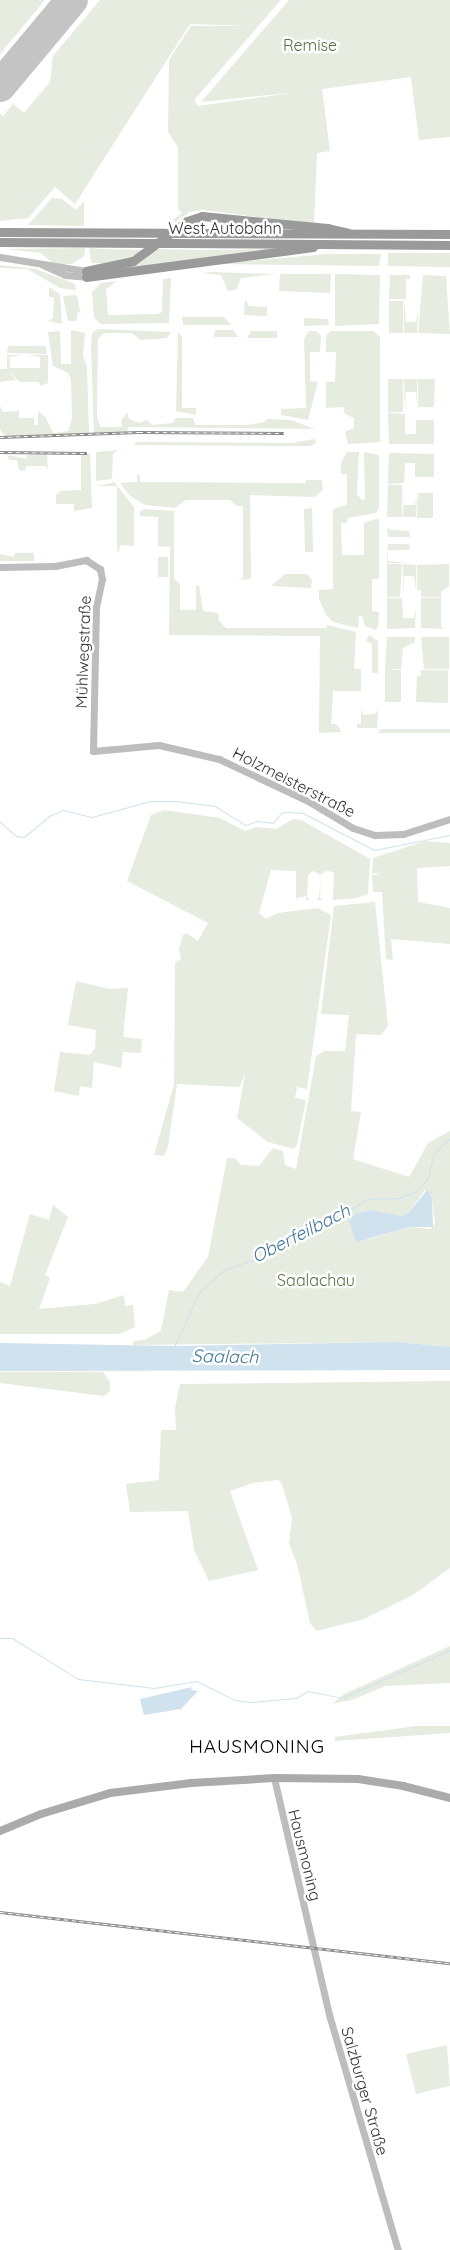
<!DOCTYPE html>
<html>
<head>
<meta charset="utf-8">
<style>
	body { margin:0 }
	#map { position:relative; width:450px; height:2250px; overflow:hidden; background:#fff; font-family:Quicksand,sans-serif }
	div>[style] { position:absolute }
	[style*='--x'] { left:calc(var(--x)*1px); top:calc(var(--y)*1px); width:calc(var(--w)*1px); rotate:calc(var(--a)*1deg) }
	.green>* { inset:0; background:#e6ecdf }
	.water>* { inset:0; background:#cfe2ee }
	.stream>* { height:1px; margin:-0.5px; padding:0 0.5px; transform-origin:0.5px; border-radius:0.5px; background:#cfe2ee }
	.runway>* { height:32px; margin:-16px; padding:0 16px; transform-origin:16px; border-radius:16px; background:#c4c4c4 }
	.secondary>* { height:7px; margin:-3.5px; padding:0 3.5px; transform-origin:3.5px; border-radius:3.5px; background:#bdbdbd }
	.primary>* { height:8px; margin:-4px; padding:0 4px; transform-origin:4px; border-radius:4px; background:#ababab }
	.highway>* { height:9px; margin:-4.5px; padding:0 4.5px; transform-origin:4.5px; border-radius:4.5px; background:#9a9a9a }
	.rail>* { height:3px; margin-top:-1.5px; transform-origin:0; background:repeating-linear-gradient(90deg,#fff 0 4px,#888 0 8px); box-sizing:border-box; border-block:1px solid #888 }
	.highway-bridge>* { height:9px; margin:-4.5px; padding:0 4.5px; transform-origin:4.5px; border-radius:4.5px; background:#9a9a9a }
	span { translate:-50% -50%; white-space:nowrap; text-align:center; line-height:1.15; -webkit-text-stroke:5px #fff; paint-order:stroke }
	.park-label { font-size:16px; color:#56703f }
	.street-label { font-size:16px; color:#333 }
	.water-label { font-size:18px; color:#3f7597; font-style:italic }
	.quarter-label { font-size:19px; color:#000; letter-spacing:1px }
</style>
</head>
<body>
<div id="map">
	<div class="green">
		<i style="clip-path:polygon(0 0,45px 0,0 54px)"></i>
		<i style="clip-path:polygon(100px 0,281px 0,194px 100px,198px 106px,298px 92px,201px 102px,289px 0,450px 0,450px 137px,419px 140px,411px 77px,322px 89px,330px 151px,317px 153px,314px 224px,203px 210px,190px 212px,175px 222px,173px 220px,182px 213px,178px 209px,178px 147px,168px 132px,169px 60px,191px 26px,246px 26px,190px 24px,75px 204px,55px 187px,28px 218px,0 221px,0 114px,3px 116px,13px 104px,24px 113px,50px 82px,53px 56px)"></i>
		<i style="clip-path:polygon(52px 198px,62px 199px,76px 210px,84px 201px,84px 226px,28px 225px)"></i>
		<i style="clip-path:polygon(85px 248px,84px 256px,72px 264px,54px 264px,41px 253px,6px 249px)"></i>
		<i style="clip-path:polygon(89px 248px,101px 249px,147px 250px,130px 260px,93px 267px,90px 266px,104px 263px,91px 263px)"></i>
		<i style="clip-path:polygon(155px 249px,206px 250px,283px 249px,101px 272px)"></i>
		<i style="clip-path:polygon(388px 253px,450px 253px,450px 267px,388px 266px)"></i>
		<i style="clip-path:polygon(326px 254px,381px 254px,379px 266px,215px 264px)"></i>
		<i style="clip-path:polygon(0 265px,36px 269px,75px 284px,76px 290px,60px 288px,27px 269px,0 268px)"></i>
		<i style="clip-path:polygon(201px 273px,212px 272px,274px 274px,241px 278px,236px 290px,228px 291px,221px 275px)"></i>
		<i style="clip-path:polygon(280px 274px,331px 274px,330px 293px,279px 291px)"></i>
		<i style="clip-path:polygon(335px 274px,380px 275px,379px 324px,335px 326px)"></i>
		<i style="clip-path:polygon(390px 275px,410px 275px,410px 279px,406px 279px,406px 299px,389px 299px)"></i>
		<i style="clip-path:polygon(423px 275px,446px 276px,450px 334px,418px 333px)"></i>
		<i style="clip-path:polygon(171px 278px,169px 323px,101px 324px,94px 318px,92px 292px,101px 283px,117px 281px,106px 289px,108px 315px,158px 314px,162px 312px,163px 279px)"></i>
		<i style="clip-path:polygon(49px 287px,60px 294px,62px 324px,48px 321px,53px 318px,54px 297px,49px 297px)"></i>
		<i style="clip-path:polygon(77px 295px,80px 312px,77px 313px,77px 321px,68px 321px,63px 296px)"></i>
		<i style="clip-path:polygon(245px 299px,249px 306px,267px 307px,267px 316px,244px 315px)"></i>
		<i style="clip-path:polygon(389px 301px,403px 301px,403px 333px,389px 333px)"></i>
		<i style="clip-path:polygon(404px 301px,406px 322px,416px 322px,418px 308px,417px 333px,404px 333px)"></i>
		<i style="clip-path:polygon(182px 317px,224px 317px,231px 325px,183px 325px)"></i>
		<i style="clip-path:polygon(304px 318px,328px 319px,329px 325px,304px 326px)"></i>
		<i style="clip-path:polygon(98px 329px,171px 332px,167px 338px,141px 340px,132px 333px,104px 333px,98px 339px,97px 417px,100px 427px,122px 427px,121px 421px,127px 412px,129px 419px,139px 423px,147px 420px,152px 425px,173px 423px,176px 418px,193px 418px,195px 425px,246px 425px,265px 422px,267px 419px,291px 420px,315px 429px,128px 427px,127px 432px,94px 434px,91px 346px,92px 333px)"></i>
		<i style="clip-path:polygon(71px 330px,85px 333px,83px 356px,87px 367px,89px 435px,5px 436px,0 429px,0 406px,3px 412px,19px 411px,19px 418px,34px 418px,34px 425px,38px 425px,38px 411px,46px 418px,53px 433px,68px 431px,72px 419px,71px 379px,68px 373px,53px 366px,48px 332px,60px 331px,61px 364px,71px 364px)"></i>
		<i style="clip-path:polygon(215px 330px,233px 330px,238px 337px,214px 337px)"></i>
		<i style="clip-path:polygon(251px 331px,277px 331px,277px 338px,247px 338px)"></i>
		<i style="clip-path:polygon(309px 331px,316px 331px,321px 336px,320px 352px,310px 352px,310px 381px,318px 382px,308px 420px,281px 415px,281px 409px,306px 408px,304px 339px)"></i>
		<i style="clip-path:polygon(374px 331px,380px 337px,380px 442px,348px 444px,345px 432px,354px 428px,354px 418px,345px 414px,343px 407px,326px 408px,326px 382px,335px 382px,336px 352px,326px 352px,326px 336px,331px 331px)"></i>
		<i style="clip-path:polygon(178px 332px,182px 337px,182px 408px,196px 408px,196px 415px,176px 411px)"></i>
		<i style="clip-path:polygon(8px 346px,45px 346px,47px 354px,7px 353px)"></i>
		<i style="clip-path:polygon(7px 355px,21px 355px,9px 357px,10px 368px,40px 368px,40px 357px,28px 355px,48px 355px,48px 383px,40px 386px,39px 382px,20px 382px,9px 371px,16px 380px,0 382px,0 369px,7px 369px)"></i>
		<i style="clip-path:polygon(388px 379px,403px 379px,403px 412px,388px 412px)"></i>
		<i style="clip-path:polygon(404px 379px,417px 379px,417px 407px,416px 392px,406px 392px,405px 412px)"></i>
		<i style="clip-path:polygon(418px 379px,435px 379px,434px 407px,418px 407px)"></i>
		<i style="clip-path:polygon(388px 413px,405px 414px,405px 434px,416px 434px,416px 420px,434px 420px,434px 444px,389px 444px)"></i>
		<i style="clip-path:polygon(314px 439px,317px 442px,311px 446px,135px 445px,135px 442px,293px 443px)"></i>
		<i style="clip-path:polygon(118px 450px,113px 454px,112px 479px,96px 481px,96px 452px)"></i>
		<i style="clip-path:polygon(347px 452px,359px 452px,357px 494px,362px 500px,365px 499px,364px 452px,379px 455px,379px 508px,376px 513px,348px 518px,347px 523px,341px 523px,342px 555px,364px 555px,364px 523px,379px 518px,379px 579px,372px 579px,372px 611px,379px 612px,378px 627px,375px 630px,365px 626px,362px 616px,359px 616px,358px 628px,333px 622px,326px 615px,319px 599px,319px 590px,333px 589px,333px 509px,347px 505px,347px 474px,341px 474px,341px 463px)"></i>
		<i style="clip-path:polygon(389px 453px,434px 454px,434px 477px,415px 477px,415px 463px,405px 463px,404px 483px,388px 484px)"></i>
		<i style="clip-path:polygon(47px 454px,48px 470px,46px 466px,26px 466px,25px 471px,19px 470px,17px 460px,9px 460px,7px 455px,27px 459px,27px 455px)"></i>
		<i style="clip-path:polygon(81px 454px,90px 454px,92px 508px,74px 511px,74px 504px,56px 504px,56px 495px,60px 491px,81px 490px)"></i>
		<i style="clip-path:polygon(137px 475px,140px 475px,140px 482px,306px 483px,306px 480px,322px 480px,323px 490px,314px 497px,250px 495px,251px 579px,237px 580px,243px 578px,243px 506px,237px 506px,230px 500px,186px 500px,175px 508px,145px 505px,130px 496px,120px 483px,137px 482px)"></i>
		<i style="clip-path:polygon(114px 482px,134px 507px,134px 546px,120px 545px,119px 552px,117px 551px,117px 486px,97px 486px)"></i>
		<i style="clip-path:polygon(388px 485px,402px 485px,402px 517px,387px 517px)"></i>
		<i style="clip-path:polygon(404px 486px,404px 505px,415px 505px,417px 495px,416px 517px,403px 517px)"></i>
		<i style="clip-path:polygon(418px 493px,433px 493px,433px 518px,417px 518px)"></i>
		<i style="clip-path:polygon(312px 508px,313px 552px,305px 552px,304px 509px)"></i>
		<i style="clip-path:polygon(145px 509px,174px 511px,174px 578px,180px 584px,180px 610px,196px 610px,196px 585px,199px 585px,203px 611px,218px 613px,219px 621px,226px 628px,326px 628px,327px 625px,356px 632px,354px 669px,361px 669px,361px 691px,333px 691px,331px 724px,336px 724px,342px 732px,319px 733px,320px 636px,169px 635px,170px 547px,158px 546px,158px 517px,140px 516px,140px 511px)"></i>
		<i style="clip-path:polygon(387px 527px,390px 530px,409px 531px,410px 537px,388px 537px)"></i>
		<i style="clip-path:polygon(388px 544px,409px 544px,410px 549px,407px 550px,388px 550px,388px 561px,409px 563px,387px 563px)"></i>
		<i style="clip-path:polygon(15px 553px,34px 553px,34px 561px,0 561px,0 554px,14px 557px)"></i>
		<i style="clip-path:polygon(158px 557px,168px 557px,168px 577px,158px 577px)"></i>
		<i style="clip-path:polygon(387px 564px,402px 564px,400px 597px,387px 597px)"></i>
		<i style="clip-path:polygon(403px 564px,416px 565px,416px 590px,414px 576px,404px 576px,403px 595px)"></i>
		<i style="clip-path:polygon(449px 564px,449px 586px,441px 592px,441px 597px,421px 597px,421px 590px,417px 590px,417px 565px)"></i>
		<i style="clip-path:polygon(285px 574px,307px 574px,312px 580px,311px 588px,271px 586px)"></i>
		<i style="clip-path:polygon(387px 598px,402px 598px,403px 618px,414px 618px,416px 608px,415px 628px,387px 629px)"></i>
		<i style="clip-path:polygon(421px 598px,441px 598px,441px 627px,444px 629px,421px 628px)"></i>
		<i style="clip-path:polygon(369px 635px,378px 641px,378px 673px,372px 673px,372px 644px,366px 641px)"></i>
		<i style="clip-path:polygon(387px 637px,415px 637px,415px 642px,403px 648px,401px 669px,385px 669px)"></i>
		<i style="clip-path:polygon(421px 637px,449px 637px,449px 669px,424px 669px)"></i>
		<i style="clip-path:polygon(385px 669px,401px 670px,401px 702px,385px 702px)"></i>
		<i style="clip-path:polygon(421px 670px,448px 670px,448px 703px,416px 702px,417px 676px,421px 676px)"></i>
		<i style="clip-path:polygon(361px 709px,363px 715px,375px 714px,378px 710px,377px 728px,357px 728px,357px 724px,361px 724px)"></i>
		<i style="clip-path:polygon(381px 729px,450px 729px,450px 733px,378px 733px)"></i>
		<i style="clip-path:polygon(164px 810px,220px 818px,245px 831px,256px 827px,276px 829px,293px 819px,301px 820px,370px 859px,368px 894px,357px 898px,333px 900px,334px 872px,326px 871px,321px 875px,320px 898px,323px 900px,316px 900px,319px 898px,321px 875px,313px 871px,308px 875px,307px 898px,310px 900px,306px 900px,306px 896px,297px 898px,296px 901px,296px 871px,271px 870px,259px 913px,266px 919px,278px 913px,318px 908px,331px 915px,307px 1089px,297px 1087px,295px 1098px,306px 1100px,297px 1145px,294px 1149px,268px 1142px,237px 1118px,245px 1075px,239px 1087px,177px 1084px,168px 1147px,164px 1156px,154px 1155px,174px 1084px,175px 962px,181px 959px,179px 949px,183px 935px,186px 933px,198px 941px,208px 923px,127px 881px,151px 815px)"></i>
		<i style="clip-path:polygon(425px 841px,450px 843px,450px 866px,417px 868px,418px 902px,450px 908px,450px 944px,391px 939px,393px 960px,386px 959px,382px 892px,373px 892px,372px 875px,382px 874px,372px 873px,373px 858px)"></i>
		<i style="clip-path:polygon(evenodd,375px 902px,388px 1026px,381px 1035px,356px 1034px,351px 1111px,361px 1112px,353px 1159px,409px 1177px,428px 1143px,450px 1131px,450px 1347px,397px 1342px,133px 1345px,133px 1341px,144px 1340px,161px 1331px,169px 1290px,183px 1292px,208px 1257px,227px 1158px,235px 1158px,241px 1165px,259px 1166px,273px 1148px,283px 1151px,285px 1165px,296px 1169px,316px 1056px,324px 1051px,345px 1051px,349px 1015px,321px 1014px,334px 906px,375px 902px,425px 1190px,432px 1200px,435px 1224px,430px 1229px,410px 1227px,369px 1239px,356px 1213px,371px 1210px,401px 1216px,408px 1213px,425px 1190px)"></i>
		<i style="clip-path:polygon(76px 981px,109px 989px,128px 988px,123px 1037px,142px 1039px,141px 1053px,123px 1052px,121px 1068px,94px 1062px,92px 1088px,80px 1086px,79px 1096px,54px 1091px,60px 1052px,90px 1055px,95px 1048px,96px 1030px,68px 1025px)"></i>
		<i style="clip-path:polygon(53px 1205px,68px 1217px,45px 1275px,50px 1278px,39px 1309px,95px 1304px,124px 1295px,125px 1306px,133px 1305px,135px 1327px,119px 1334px,0 1334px,0 1282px,10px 1286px,30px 1214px,49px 1220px)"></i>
		<i style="clip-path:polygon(0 1372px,103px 1372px,110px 1382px,110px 1391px,104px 1396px,0 1383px)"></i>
		<i style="clip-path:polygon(450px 1381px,450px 1568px,413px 1595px,364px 1619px,316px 1631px,310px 1623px,297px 1564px,289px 1543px,292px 1518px,282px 1484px,278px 1480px,253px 1483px,230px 1491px,258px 1570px,209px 1581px,194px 1550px,188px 1511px,130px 1512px,126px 1484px,159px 1480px,161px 1430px,176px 1430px,175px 1408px,180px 1384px)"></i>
		<i style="clip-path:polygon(450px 1646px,450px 1683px,385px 1686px,355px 1699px,332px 1704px,344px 1694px)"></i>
		<i style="clip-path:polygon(416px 1726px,450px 1726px,450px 1733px,335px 1741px,335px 1737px)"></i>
		<i style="clip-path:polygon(447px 2045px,450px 2086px,416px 2094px,406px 2054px)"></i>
	</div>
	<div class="water">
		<i style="clip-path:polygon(428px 1189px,432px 1200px,433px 1227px,410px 1227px,356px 1242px,349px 1221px,356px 1213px,371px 1210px,401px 1216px,408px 1213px)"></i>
		<i style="clip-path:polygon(397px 1342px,450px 1347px,450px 1370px,0 1371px,0 1343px,175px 1346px)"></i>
		<i style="clip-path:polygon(192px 1687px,191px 1690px,198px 1691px,181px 1709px,144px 1715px,140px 1699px)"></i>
	</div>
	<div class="stream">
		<i style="--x:0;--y:822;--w:21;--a:41"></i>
		<i style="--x:16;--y:836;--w:8;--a:7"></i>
		<i style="--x:24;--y:837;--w:33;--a:-40"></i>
		<i style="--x:49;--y:816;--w:15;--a:-23"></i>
		<i style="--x:63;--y:810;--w:30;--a:14"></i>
		<i style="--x:92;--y:817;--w:60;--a:-15.4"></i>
		<i style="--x:150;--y:801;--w:25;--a:0"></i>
		<i style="--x:175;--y:801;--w:40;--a:7.1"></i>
		<i style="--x:215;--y:806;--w:36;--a:32"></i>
		<i style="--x:246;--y:825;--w:12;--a:-20"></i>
		<i style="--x:257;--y:821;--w:16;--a:7"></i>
		<i style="--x:273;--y:823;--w:13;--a:-51"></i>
		<i style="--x:281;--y:813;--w:6;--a:-9"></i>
		<i style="--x:287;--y:812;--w:16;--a:4"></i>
		<i style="--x:303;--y:813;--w:80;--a:27.5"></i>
		<i style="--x:374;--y:850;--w:77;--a:-11.2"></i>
		<i style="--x:174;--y:1347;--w:60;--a:-65.2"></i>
		<i style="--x:199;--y:1293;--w:34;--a:-43"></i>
		<i style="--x:224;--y:1270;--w:39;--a:-19"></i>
		<i style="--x:261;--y:1257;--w:62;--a:-31.9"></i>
		<i style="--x:314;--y:1224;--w:28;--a:-17"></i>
		<i style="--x:341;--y:1216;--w:31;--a:-33"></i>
		<i style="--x:367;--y:1199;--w:31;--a:-2"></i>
		<i style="--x:398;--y:1198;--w:20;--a:-20"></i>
		<i style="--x:417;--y:1191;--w:17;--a:-50"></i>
		<i style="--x:428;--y:1178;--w:26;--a:-77"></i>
		<i style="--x:434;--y:1153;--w:22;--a:-43"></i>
		<i style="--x:0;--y:1638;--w:12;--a:0"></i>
		<i style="--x:12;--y:1638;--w:78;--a:31.8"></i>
		<i style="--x:78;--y:1679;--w:77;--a:6.8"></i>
		<i style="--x:154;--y:1688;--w:43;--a:-9.5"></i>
		<i style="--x:196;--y:1681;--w:43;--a:26"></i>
		<i style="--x:235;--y:1700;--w:16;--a:7"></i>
		<i style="--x:251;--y:1702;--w:45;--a:-5.1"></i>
		<i style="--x:296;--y:1698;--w:13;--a:-32"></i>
		<i style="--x:307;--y:1691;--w:36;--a:11"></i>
		<i style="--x:342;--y:1698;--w:118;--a:-24"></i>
	</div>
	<div class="runway">
		<i style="--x:0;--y:86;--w:112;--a:-50.1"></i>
	</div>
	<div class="secondary">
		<i style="--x:0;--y:257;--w:87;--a:9.2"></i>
		<i style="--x:43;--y:265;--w:24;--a:24"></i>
		<i style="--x:65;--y:275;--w:21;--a:5"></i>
		<i style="--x:0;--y:567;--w:55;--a:-1"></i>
		<i style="--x:55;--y:566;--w:32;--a:-11"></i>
		<i style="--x:86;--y:560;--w:17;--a:33"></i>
		<i style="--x:100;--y:569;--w:10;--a:79"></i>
		<i style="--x:102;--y:579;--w:29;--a:102"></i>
		<i style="--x:96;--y:607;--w:144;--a:91.2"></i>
		<i style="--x:93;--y:751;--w:66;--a:-5.2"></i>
		<i style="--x:159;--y:745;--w:62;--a:13.1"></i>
		<i style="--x:219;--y:759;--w:98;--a:25.3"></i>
		<i style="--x:308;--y:801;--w:52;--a:31"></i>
		<i style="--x:353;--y:828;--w:23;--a:18"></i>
		<i style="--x:375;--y:835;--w:28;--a:-2"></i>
		<i style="--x:403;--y:834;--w:49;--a:-17.7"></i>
		<i style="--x:274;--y:1778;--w:246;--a:76.9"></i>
		<i style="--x:330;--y:2018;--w:242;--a:73.7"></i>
	</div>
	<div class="primary">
		<i style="--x:0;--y:1831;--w:44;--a:-22.5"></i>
		<i style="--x:41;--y:1814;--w:72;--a:-16.9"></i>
		<i style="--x:110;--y:1793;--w:82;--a:-7"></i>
		<i style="--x:191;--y:1783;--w:83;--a:-3.4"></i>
		<i style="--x:274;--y:1778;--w:84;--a:0.7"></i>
		<i style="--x:358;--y:1779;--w:46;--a:8.8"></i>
		<i style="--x:403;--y:1786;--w:49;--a:14.3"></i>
	</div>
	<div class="highway">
		<i style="--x:0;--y:232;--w:165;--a:0.3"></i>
		<i style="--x:187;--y:233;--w:263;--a:0.2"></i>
		<i style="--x:0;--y:242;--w:153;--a:0.4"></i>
		<i style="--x:174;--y:243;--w:276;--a:0.4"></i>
		<i style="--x:86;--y:271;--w:48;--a:-12"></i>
		<i style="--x:133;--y:261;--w:67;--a:-36.5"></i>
		<i style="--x:187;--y:221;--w:16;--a:-18"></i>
		<i style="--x:202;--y:216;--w:126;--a:5.5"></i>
		<i style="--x:327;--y:228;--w:22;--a:13"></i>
		<i style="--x:86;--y:277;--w:229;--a:-7.5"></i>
	</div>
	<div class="rail">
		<i style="--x:0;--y:437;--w:139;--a:-2.1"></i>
		<i style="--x:139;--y:432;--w:145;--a:0.4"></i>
		<i style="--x:0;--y:452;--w:87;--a:0.7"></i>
		<i style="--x:0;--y:1912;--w:453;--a:6.5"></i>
	</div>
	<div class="highway-bridge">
		<i style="--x:165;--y:233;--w:22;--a:0"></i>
		<i style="--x:153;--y:243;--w:21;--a:0"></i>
	</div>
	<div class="park-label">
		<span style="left:310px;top:45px">Remise</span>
		<span style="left:316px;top:1280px">Saalachau</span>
	</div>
	<div class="street-label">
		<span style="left:225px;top:228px">West Autobahn</span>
		<span style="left:83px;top:652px;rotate:-88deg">Mühlwegstraße</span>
		<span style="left:294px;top:782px;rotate:27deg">Holzmeisterstraße</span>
		<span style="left:305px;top:1855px;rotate:76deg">Hausmoning</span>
		<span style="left:365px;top:2091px;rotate:74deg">Salzburger Straße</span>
	</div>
	<div class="water-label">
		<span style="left:301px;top:1234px;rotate:-27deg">Oberfeilbach</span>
		<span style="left:225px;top:1357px;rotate:1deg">Saalach</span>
	</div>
	<div class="quarter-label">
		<span style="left:257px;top:1747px">HAUSMONING</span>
	</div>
</div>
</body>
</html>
